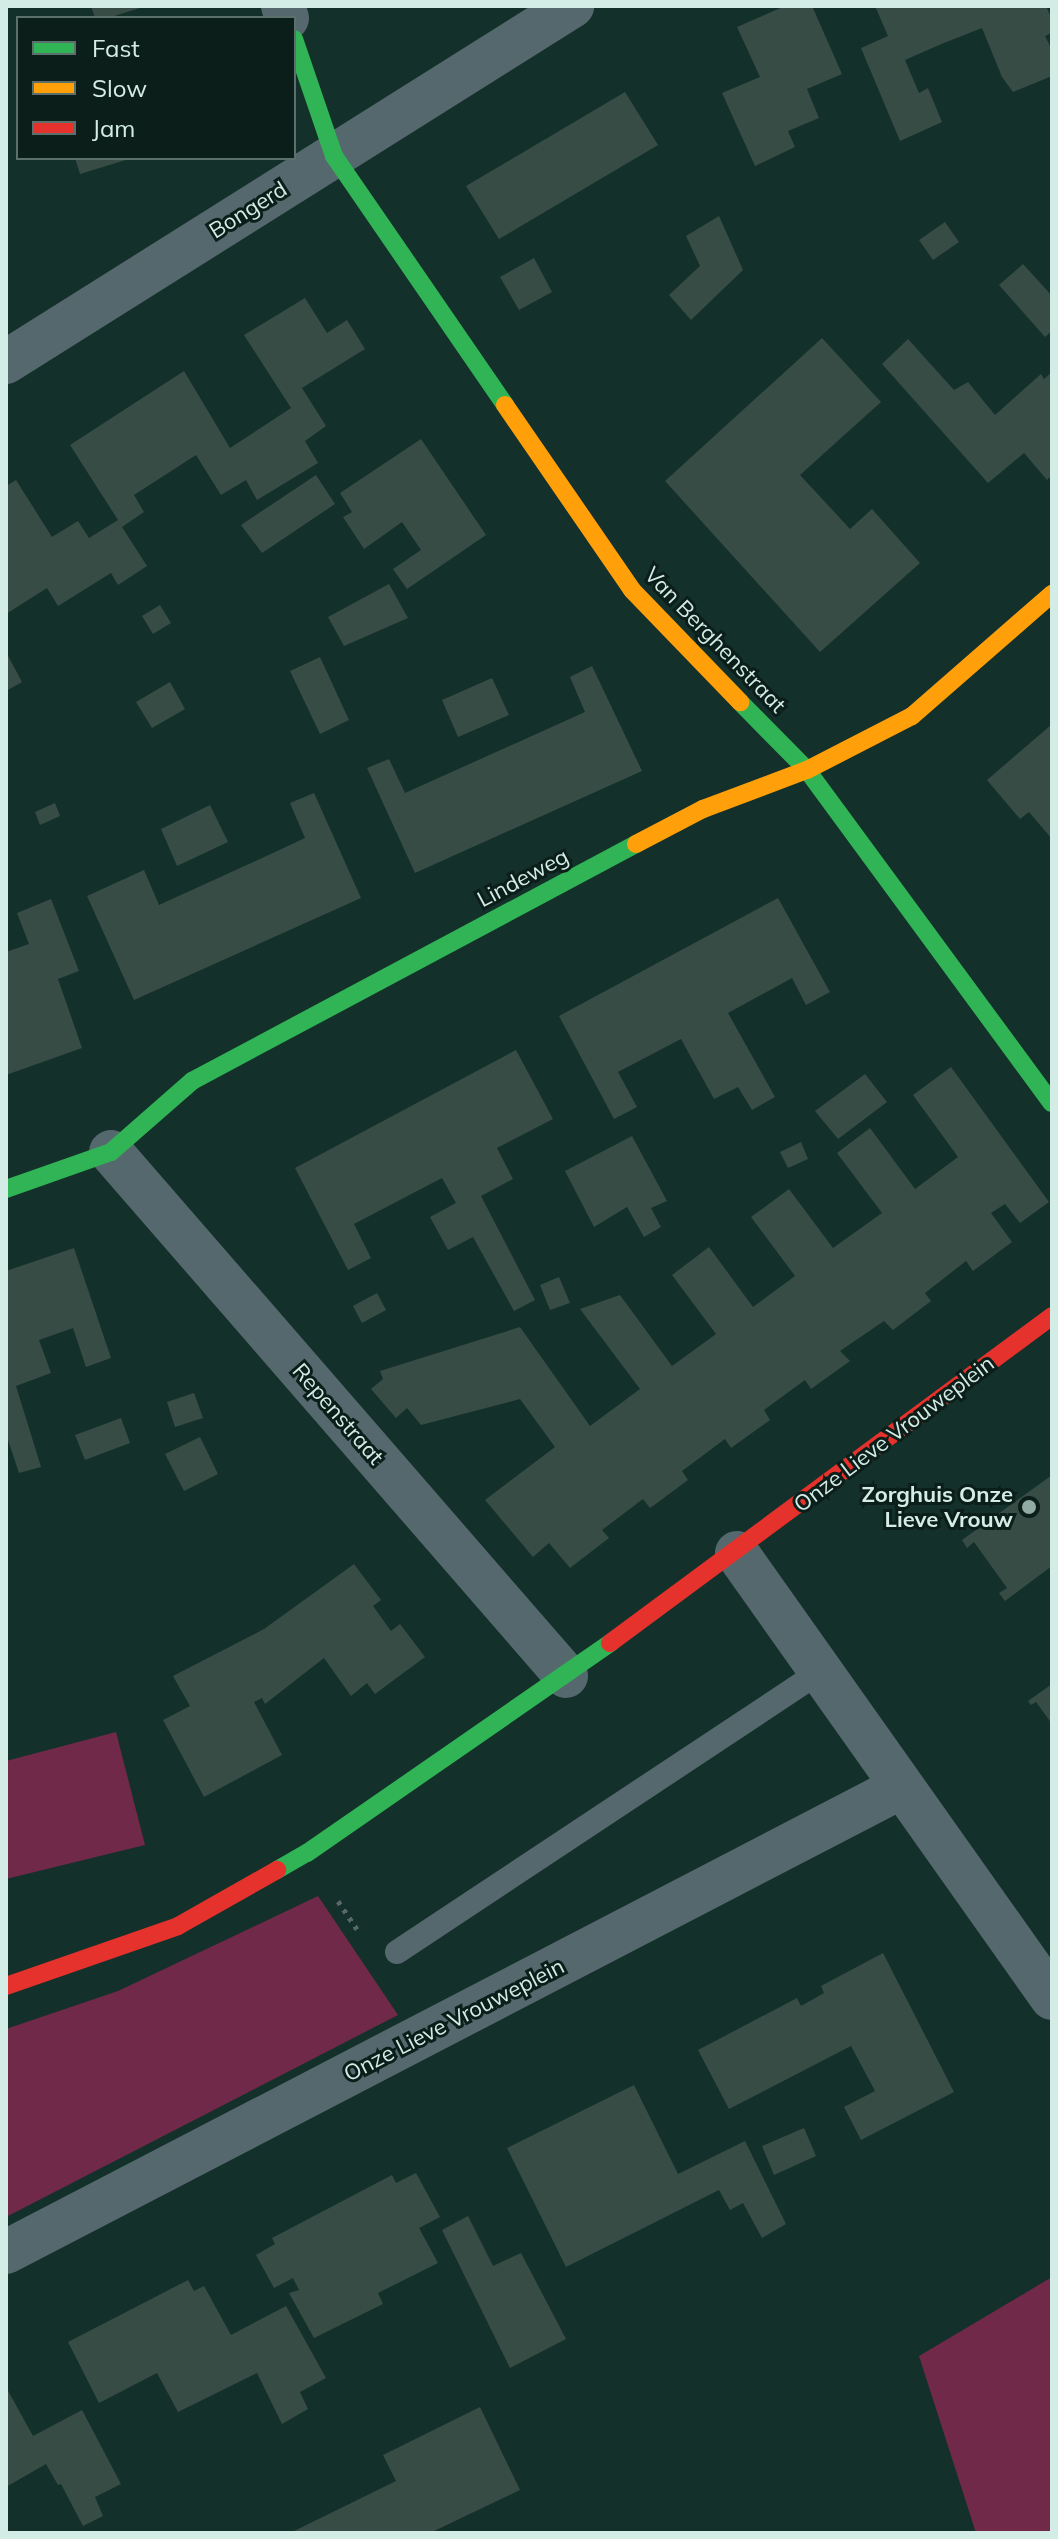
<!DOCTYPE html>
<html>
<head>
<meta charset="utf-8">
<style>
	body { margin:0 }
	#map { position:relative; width:1058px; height:2539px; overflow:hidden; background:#14302a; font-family:Mulish,sans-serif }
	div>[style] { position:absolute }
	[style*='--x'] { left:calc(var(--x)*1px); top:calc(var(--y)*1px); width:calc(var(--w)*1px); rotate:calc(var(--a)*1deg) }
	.green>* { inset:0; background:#702948 }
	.building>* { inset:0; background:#374c45 }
	.path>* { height:5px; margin-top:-2.5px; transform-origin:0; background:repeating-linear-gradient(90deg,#56686a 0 4px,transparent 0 10px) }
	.lane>* { height:24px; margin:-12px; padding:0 12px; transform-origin:12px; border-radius:12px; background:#55686e }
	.street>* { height:44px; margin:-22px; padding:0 22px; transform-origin:22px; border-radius:22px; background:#55686e }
	.fast>* { height:18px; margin:-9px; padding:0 9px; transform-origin:9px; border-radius:9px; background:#30b455 }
	.slow>* { height:18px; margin:-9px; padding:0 9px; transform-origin:9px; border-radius:9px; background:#ff9f0a }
	.jam>* { height:18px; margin:-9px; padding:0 9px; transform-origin:9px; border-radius:9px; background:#e5322d }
	.dots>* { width:22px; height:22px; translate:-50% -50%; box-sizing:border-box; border:4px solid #0b1e19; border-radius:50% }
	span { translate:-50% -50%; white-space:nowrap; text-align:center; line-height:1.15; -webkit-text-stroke:6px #0b1e19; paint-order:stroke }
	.street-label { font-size:22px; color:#d4ece6 }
	.poi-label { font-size:22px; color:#d4ece6; font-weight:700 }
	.right { translate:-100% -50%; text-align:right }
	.frame { position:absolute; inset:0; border:8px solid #d4ece6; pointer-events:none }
	.legend { position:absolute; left:16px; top:16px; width:280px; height:144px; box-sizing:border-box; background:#0b1e19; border:2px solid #5b706b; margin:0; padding:10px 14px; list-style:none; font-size:24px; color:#d4ece6 }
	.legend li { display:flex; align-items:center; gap:16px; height:40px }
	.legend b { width:40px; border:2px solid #5b706b }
</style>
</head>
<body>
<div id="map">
	<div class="green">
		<i style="clip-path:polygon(116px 1732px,145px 1845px,6px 1879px,6px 1761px)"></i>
		<i style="clip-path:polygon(318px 1896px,398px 2015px,6px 2217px,6px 2029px,118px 1991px)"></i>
		<i style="clip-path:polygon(1052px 2277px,1052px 2533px,976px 2533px,919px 2356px)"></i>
	</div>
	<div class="building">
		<i style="clip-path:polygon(91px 6px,142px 6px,143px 7px,108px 18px,95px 18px)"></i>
		<i style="clip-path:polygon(785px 6px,812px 6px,842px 74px,807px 89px,819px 118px,788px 131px,795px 147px,755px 166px,722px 93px,760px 77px,737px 27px)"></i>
		<i style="clip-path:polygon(875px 6px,1046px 6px,1052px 19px,1052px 33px,1045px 36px,1052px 50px,1052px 76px,1013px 92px,1002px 77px,982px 28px,939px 45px,905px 60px,919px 93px,928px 88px,942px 122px,900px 141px,861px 48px,888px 36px)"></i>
		<i style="clip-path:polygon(625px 92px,658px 145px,499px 239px,466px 186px)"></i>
		<i style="clip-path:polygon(75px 158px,129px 158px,129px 159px,80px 174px)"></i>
		<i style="clip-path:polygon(719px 216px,743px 270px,691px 320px,669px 295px,700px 266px,686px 236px)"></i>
		<i style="clip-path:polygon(945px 222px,959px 242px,933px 260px,919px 240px)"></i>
		<i style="clip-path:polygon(534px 258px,552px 292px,519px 310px,500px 277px)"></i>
		<i style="clip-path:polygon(1023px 264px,1052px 296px,1052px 331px,1045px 337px,999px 285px)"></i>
		<i style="clip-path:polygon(305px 298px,327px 333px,347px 320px,365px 349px,302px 388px,326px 426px,305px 441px,318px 463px,257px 500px,246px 480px,221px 495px,196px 455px,134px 495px,144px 512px,122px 527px,147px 566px,118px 585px,111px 573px,58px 606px,47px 588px,6px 614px,6px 486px,16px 480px,52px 537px,78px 521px,89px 538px,118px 520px,70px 445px,184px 371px,230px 448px,291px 408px,244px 335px)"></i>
		<i style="clip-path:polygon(822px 338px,881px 402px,800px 475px,850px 529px,872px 509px,920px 563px,820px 652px,665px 481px)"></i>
		<i style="clip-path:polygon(908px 339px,954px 390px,968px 382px,995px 415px,1041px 374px,1044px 379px,1052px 372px,1052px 475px,1047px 480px,1024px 453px,988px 483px,882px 364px)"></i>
		<i style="clip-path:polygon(421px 439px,486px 535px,407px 589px,393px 569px,421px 550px,402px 522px,364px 549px,343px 517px,352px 512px,340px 493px)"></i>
		<i style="clip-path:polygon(316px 475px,335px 504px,262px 553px,241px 525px)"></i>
		<i style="clip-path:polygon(389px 584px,408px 618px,344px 646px,328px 617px)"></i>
		<i style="clip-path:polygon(160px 605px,171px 623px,153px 634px,142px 616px)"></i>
		<i style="clip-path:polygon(6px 652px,22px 682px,6px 691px)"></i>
		<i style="clip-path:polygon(320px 657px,349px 720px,320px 734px,290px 671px)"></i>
		<i style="clip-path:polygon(592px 666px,642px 771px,415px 873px,367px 768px,389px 759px,405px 793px,585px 712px,570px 677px)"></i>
		<i style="clip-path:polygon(492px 678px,509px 715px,458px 737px,442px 700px)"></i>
		<i style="clip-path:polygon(170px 682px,185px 709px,152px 728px,136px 702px)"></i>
		<i style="clip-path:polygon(1051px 725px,1052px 726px,1052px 839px,1029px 812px,1020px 819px,987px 780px)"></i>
		<i style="clip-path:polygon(314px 793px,361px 898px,134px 1000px,87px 896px,144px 870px,159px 905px,273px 853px,305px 838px,290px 803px)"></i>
		<i style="clip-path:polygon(55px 803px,60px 816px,40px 825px,35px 812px)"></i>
		<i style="clip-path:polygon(210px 805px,228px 842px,177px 866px,161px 829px)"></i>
		<i style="clip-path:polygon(778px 898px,830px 992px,806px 1005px,792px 978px,728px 1013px,775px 1097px,752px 1110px,738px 1087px,714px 1099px,681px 1039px,618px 1072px,637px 1107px,614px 1119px,559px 1016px)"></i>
		<i style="clip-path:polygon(51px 899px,79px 971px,58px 979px,82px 1048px,6px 1075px,6px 952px,29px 944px,17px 913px)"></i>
		<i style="clip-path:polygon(516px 1050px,553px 1119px,497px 1148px,513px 1179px,481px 1196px,535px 1300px,514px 1311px,473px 1237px,448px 1250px,430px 1217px,456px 1203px,442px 1178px,354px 1224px,371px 1258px,348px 1270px,295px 1168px)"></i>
		<i style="clip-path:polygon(951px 1067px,1049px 1202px,1020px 1223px,1005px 1204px,991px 1213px,1012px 1242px,973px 1271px,966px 1261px,925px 1293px,931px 1301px,893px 1330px,884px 1321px,840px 1351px,850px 1361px,811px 1389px,805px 1380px,764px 1410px,770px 1420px,731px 1448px,725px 1439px,682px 1471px,688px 1480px,653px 1506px,650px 1508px,643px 1499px,602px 1530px,609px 1538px,570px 1568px,549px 1543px,533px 1557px,485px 1500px,555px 1447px,520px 1399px,421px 1425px,407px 1408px,396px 1418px,371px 1389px,383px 1379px,380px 1371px,520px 1327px,590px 1426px,640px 1389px,580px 1309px,620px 1295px,672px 1366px,716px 1334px,672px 1275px,709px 1247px,753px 1307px,795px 1276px,751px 1217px,789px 1189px,833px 1248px,882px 1213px,837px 1153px,870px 1128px,915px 1189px,958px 1157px,913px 1095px)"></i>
		<i style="clip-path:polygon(865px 1074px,887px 1102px,838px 1139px,815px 1111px)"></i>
		<i style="clip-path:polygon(632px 1136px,667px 1201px,651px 1208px,661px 1227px,644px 1237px,627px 1207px,594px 1227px,565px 1171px)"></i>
		<i style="clip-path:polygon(801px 1142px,808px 1159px,788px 1168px,780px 1152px)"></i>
		<i style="clip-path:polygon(74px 1248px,111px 1358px,86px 1367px,73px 1328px,39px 1340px,51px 1373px,16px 1386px,41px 1467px,19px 1473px,6px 1434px,6px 1271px)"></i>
		<i style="clip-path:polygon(559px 1277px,570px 1303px,550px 1310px,540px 1285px)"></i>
		<i style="clip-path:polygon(377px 1293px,386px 1310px,362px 1323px,353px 1306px)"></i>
		<i style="clip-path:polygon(194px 1393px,203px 1418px,175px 1427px,167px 1402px)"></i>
		<i style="clip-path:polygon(121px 1418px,130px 1443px,85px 1460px,75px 1435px)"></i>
		<i style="clip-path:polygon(200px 1437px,218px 1474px,184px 1491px,165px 1454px)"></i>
		<i style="clip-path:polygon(1052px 1475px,1052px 1566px,1005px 1601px,999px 1593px,1007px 1588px,974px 1542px,967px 1548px,962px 1540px)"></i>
		<i style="clip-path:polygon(354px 1564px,381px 1600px,373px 1606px,391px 1631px,400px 1624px,425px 1657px,375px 1694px,367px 1683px,351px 1696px,324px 1658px,265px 1704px,262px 1698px,254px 1702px,282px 1755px,204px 1797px,163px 1720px,190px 1706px,173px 1676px,264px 1629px)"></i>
		<i style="clip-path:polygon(1052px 1684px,1052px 1724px,1036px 1702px,1031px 1705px,1028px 1701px)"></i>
		<i style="clip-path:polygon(883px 1953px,954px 2092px,861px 2140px,844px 2107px,875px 2091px,851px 2046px,729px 2109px,698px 2050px,797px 1998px,801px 2006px,824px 1993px,821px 1986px)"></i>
		<i style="clip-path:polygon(634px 2085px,678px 2174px,745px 2141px,786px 2224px,762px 2238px,743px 2203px,730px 2210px,719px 2190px,566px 2267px,507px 2148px)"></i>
		<i style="clip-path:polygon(804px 2128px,816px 2156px,774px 2175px,762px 2146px)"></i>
		<i style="clip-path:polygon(416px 2173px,440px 2217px,419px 2228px,438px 2263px,378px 2293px,383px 2304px,314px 2338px,289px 2293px,299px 2290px,293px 2278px,274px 2288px,256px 2255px,275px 2244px,272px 2238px,392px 2175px,396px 2183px)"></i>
		<i style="clip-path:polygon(468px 2216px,493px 2266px,521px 2253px,566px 2339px,510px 2368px,442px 2230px)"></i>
		<i style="clip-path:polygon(188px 2280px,194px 2291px,204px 2286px,231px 2335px,286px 2306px,326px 2378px,300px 2392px,308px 2409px,282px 2424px,257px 2373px,178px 2412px,157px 2373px,99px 2403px,68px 2342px)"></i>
		<i style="clip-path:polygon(6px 2387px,33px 2436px,82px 2410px,121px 2484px,95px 2497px,103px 2516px,83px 2526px,61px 2484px,58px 2485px,46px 2464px,6px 2487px)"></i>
		<i style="clip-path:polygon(480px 2407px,520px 2490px,430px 2533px,290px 2533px,396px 2481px,383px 2455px)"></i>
	</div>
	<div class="path">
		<i style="--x:338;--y:1901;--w:34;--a:56"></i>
	</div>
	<div class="lane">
		<i style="--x:397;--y:1952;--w:509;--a:-33.53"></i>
	</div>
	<div class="street">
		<i style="--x:283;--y:6;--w:13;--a:72"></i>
		<i style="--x:6;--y:362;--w:669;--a:-32.17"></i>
		<i style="--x:111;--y:1152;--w:694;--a:49.03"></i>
		<i style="--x:737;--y:1553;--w:545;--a:54.71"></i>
		<i style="--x:6;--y:2252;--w:1009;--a:-27.45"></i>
	</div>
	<div class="fast">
		<i style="--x:294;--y:39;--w:124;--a:71.1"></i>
		<i style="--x:334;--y:156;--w:302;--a:55.5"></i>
		<i style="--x:740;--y:702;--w:95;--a:45.4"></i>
		<i style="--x:807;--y:770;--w:413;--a:53.7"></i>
		<i style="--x:6;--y:1189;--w:111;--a:-19.4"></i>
		<i style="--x:111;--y:1152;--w:108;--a:-41.2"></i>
		<i style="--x:192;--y:1081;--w:503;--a:-28.09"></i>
		<i style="--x:277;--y:1870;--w:34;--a:-30"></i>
		<i style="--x:307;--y:1853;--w:369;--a:-34.7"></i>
	</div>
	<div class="slow">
		<i style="--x:505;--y:405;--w:224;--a:55.5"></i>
		<i style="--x:632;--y:590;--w:156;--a:46"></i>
		<i style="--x:636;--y:844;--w:76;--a:-27.6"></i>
		<i style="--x:703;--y:809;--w:111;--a:-20.6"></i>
		<i style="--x:807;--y:770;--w:118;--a:-27.2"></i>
		<i style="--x:912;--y:716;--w:186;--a:-41.1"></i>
	</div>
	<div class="jam">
		<i style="--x:610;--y:1643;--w:550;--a:-36.49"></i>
		<i style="--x:6;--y:1986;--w:182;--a:-19.2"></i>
		<i style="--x:178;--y:1926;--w:114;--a:-29.5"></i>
	</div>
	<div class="dots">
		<i style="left:1029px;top:1507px;background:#91aaa4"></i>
	</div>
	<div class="street-label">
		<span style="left:248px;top:210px;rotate:-32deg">Bongerd</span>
		<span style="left:715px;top:640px;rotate:46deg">Van Berghenstraat</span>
		<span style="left:523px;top:878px;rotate:-28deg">Lindeweg</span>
		<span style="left:338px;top:1414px;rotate:49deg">Repenstraat</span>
		<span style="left:894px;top:1434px;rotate:-37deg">Onze Lieve Vrouweplein</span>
		<span style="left:454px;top:2020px;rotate:-27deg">Onze Lieve Vrouweplein</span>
	</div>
	<div class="poi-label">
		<span class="right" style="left:1013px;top:1507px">Zorghuis Onze<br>Lieve Vrouw</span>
	</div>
	<div class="frame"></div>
	<ul class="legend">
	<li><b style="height:10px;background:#30b455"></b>Fast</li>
	<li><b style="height:10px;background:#ff9f0a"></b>Slow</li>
	<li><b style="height:10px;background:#e5322d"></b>Jam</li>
	</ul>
</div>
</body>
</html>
